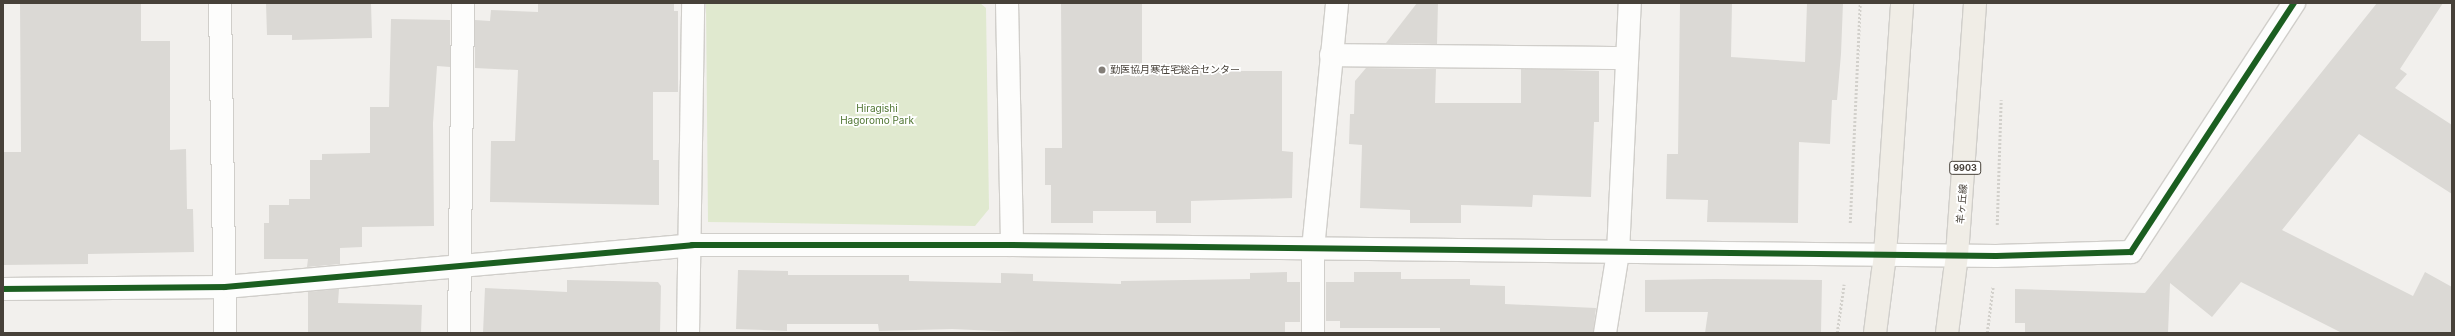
<!DOCTYPE html>
<html>
<head>
<meta charset="utf-8">
<style>
	body { margin:0 }
	#map { position:relative; width:2455px; height:336px; overflow:hidden; background:#f2f0ed; font-family:Inter,"Noto Sans JP",sans-serif }
	div>[style] { position:absolute }
	[style*='--x'] { left:calc(var(--x)*1px); top:calc(var(--y)*1px); width:calc(var(--w)*1px); rotate:calc(var(--a)*1deg) }
	.green>* { inset:0; background:#e0e9cf }
	.building>* { inset:0; background:#dbd9d5 }
	.path>* { height:2.5px; margin-top:-1.25px; transform-origin:0; background:repeating-linear-gradient(90deg,#d2d0cb 0 2px,transparent 0 4px) }
	.roads { filter:drop-shadow(1px 0 #d0ceca) drop-shadow(-1px 0 #d0ceca) drop-shadow(0 1px #d0ceca) drop-shadow(0 -1px #d0ceca) }
	.minor>* { height:22px; margin:-11px; padding:0 11px; transform-origin:11px; border-radius:11px; background:#fdfdfc }
	.primary>* { height:22px; margin:-11px; padding:0 11px; transform-origin:11px; border-radius:11px; background:#f0ede6 }
	.cycleway>* { height:6px; margin:-3px; padding:0 3px; transform-origin:3px; border-radius:3px; background:#1b5e20 }
	.dots>* { width:11px; height:11px; translate:-50% -50%; box-sizing:border-box; border:2px solid #fff; border-radius:50% }
	span { translate:-50% -50%; white-space:nowrap; text-align:center; line-height:1.15; -webkit-text-stroke:3.5px #fff; paint-order:stroke }
	.shield-label span { padding:1px 3px; background:#fff; border:1px solid; border-radius:3px; -webkit-text-stroke-width:0 }
	.shield-label { font-size:9px; color:#474139; font-weight:700 }
	.poi-label { font-size:10px; color:#474139 }
	.left { translate:0 -50%; text-align:left }
	.park-label { font-size:10px; color:#4e7431 }
	.street-label { font-size:10px; color:#474139 }
	.frame { position:absolute; inset:0; border:4px solid #474139; pointer-events:none }
</style>
</head>
<body>
<div id="map">
	<div class="green">
		<i style="clip-path:polygon(706px 3px,980px 3px,986px 8px,989px 209px,975px 226px,708px 222px)"></i>
	</div>
	<div class="building">
		<i style="clip-path:polygon(20px 3px,141px 3px,141px 41px,170px 41px,170px 150px,186px 149px,187px 209px,193px 209px,194px 252px,88px 254px,88px 264px,3px 265px,3px 152px,21px 152px)"></i>
		<i style="clip-path:polygon(266px 3px,371px 3px,372px 38px,292px 40px,292px 35px,267px 35px)"></i>
		<i style="clip-path:polygon(538px 3px,674px 3px,674px 11px,678px 11px,678px 92px,653px 92px,653px 160px,659px 160px,659px 205px,490px 202px,491px 141px,515px 141px,518px 70px,475px 68px,475px 20px,490px 21px,491px 10px,538px 12px)"></i>
		<i style="clip-path:polygon(1061px 3px,1142px 3px,1142px 71px,1282px 71px,1282px 151px,1293px 152px,1292px 198px,1191px 201px,1191px 223px,1156px 223px,1156px 211px,1093px 211px,1093px 223px,1051px 223px,1051px 185px,1045px 185px,1045px 148px,1062px 148px)"></i>
		<i style="clip-path:polygon(1417px 3px,1438px 3px,1437px 44px,1386px 43px)"></i>
		<i style="clip-path:polygon(1680px 3px,1732px 3px,1731px 57px,1805px 62px,1807px 3px,1843px 3px,1841px 54px,1837px 100px,1832px 100px,1830px 144px,1799px 142px,1798px 223px,1707px 222px,1708px 200px,1666px 199px,1667px 154px,1678px 154px)"></i>
		<i style="clip-path:polygon(2377px 3px,2443px 3px,2400px 69px,2407px 74px,2395px 88px,2452px 125px,2452px 194px,2359px 134px,2282px 230px,2413px 296px,2425px 272px,2452px 287px,2452px 333px,2342px 333px,2241px 282px,2212px 317px,2170px 283px,2168px 333px,2025px 333px,2025px 323px,2015px 323px,2015px 289px,2145px 293px)"></i>
		<i style="clip-path:polygon(391px 19px,450px 20px,450px 67px,437px 66px,433px 123px,434px 226px,362px 227px,362px 247px,340px 248px,340px 264px,307px 267px,308px 259px,264px 259px,264px 223px,269px 223px,269px 205px,289px 205px,289px 199px,310px 199px,310px 160px,322px 160px,322px 154px,370px 153px,370px 107px,389px 107px)"></i>
		<i style="clip-path:polygon(1366px 68px,1436px 69px,1435px 103px,1521px 103px,1521px 69px,1599px 71px,1599px 122px,1594px 122px,1591px 197px,1533px 195px,1532px 207px,1461px 205px,1461px 223px,1410px 223px,1410px 210px,1360px 208px,1362px 145px,1349px 144px,1350px 114px,1354px 114px,1355px 81px)"></i>
		<i style="clip-path:polygon(738px 270px,788px 271px,788px 275px,909px 275px,909px 281px,1001px 283px,1001px 273px,1033px 274px,1033px 281px,1121px 284px,1121px 281px,1250px 279px,1250px 273px,1287px 272px,1287px 282px,1300px 282px,1300px 322px,1285px 322px,1285px 333px,1041px 333px,952px 329px,879px 331px,878px 324px,787px 324px,787px 331px,736px 329px)"></i>
		<i style="clip-path:polygon(1354px 272px,1401px 272px,1401px 279px,1470px 279px,1470px 285px,1505px 286px,1505px 304px,1596px 308px,1593px 333px,1440px 333px,1440px 328px,1340px 328px,1340px 321px,1326px 321px,1326px 282px,1354px 282px)"></i>
		<i style="clip-path:polygon(1714px 279px,1822px 280px,1821px 333px,1705px 333px,1708px 312px,1645px 312px,1645px 280px)"></i>
		<i style="clip-path:polygon(567px 280px,658px 282px,661px 286px,660px 333px,483px 333px,485px 288px,567px 292px)"></i>
		<i style="clip-path:polygon(339px 289px,338px 303px,422px 305px,421px 333px,308px 333px,308px 292px)"></i>
	</div>
	<div class="path">
		<i style="--x:1850;--y:223;--w:220;--a:-87.4"></i>
		<i style="--x:1997;--y:225;--w:125;--a:-88.2"></i>
		<i style="--x:1837;--y:333;--w:49;--a:-81.9"></i>
		<i style="--x:1987;--y:333;--w:47;--a:-82.7"></i>
	</div>
	<div class="roads">
		<div class="minor">
			<i style="--x:220;--y:3;--w:330;--a:89.1"></i>
			<i style="--x:1007;--y:3;--w:242;--a:88.8"></i>
			<i style="--x:1331;--y:55;--w:295;--a:0.6"></i>
			<i style="--x:3;--y:289;--w:222;--a:-0.5"></i>
			<i style="--x:225;--y:287;--w:469;--a:-5.1"></i>
			<i style="--x:692;--y:245;--w:320;--a:0"></i>
			<i style="--x:1012;--y:245;--w:984;--a:0.64"></i>
			<i style="--x:1996;--y:256;--w:135;--a:-1.7"></i>
			<i style="--x:2131;--y:252;--w:298;--a:-56.8"></i>
			<i style="--x:459;--y:333;--w:330;--a:-89.3"></i>
			<i style="--x:688;--y:333;--w:330;--a:-89.1"></i>
			<i style="--x:1313;--y:333;--w:84;--a:-90"></i>
			<i style="--x:1313;--y:249;--w:247;--a:-84.4"></i>
			<i style="--x:1605;--y:333;--w:81;--a:-80.8"></i>
			<i style="--x:1618;--y:253;--w:250;--a:-87.3"></i>
		</div>
		<div class="primary">
			<i style="--x:1875;--y:333;--w:79;--a:-82.7"></i>
			<i style="--x:1885;--y:255;--w:253;--a:-86.1"></i>
			<i style="--x:1947;--y:333;--w:79;--a:-82.7"></i>
			<i style="--x:1957;--y:255;--w:253;--a:-85.9"></i>
		</div>
	</div>
	<div class="cycleway">
		<i style="--x:3;--y:289;--w:222;--a:-0.5"></i>
		<i style="--x:225;--y:287;--w:469;--a:-5.1"></i>
		<i style="--x:692;--y:245;--w:320;--a:0"></i>
		<i style="--x:1012;--y:245;--w:984;--a:0.64"></i>
		<i style="--x:1996;--y:256;--w:135;--a:-1.7"></i>
		<i style="--x:2131;--y:252;--w:298;--a:-56.8"></i>
	</div>
	<div class="dots">
		<i style="left:1102px;top:70px;background:#837e78"></i>
	</div>
	<div class="shield-label">
		<span style="left:1965px;top:168px">9903</span>
	</div>
	<div class="poi-label">
		<span class="left" style="left:1110px;top:70px">勤医協月寒在宅総合センター</span>
	</div>
	<div class="park-label">
		<span style="left:877px;top:114px">Hiragishi<br>Hagoromo Park</span>
	</div>
	<div class="street-label">
		<span style="left:1962px;top:204px;rotate:-85deg">羊ヶ丘線</span>
	</div>
	<div class="frame"></div>
</div>
</body>
</html>
